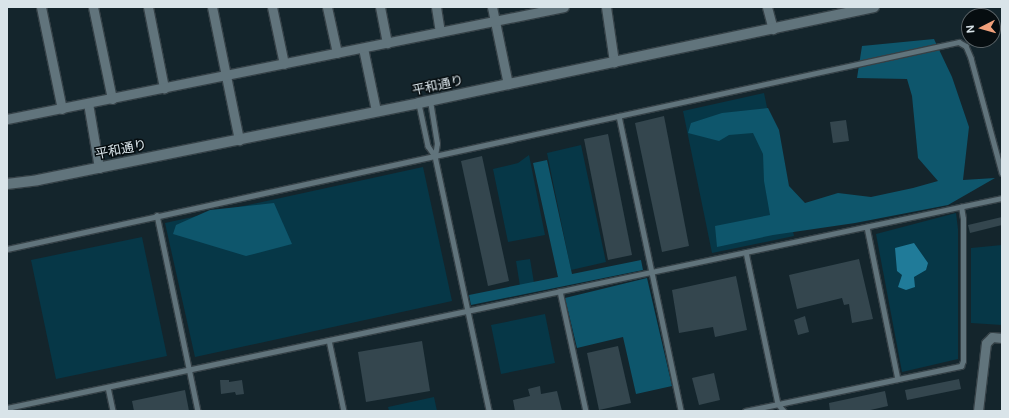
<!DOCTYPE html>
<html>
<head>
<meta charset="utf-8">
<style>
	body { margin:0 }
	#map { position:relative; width:1009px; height:418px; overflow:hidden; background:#14252c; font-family:"DM Sans","Noto Sans JP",sans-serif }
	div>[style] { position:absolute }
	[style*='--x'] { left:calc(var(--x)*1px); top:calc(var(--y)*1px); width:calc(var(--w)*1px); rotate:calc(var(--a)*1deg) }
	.green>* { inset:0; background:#063747 }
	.forest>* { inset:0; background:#0e566c }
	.water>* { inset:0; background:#207b99 }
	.building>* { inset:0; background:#34464e }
	.roads { filter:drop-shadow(1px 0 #354147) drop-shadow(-1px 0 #354147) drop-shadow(0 1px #354147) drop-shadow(0 -1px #354147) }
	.service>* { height:4.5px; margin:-2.25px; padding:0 2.25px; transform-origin:2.25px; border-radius:2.25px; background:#61747c }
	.minor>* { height:9px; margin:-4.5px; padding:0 4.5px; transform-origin:4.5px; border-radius:4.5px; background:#61747c }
	.tertiary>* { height:10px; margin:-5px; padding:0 5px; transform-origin:5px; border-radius:5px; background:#61747c }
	span { translate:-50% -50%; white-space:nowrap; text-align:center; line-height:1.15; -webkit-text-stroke:3px #060d10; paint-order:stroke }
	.street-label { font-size:13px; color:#d9e4e9 }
	.frame { position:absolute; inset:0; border:8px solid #d9e4e9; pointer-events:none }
	.north { position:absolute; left:961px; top:8px; width:40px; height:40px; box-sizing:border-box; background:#060d10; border:1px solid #5a6367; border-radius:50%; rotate:264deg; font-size:11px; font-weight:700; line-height:16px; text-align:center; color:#d9e4e9 }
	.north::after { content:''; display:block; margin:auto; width:14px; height:18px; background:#f1a17c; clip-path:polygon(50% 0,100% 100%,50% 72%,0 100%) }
</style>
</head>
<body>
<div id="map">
	<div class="green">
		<i style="clip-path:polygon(764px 93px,794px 236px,712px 253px,683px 111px)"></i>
		<i style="clip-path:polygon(581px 145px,606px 262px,571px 270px,547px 153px)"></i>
		<i style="clip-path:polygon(529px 155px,545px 235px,508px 242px,493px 169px,518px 163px)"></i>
		<i style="clip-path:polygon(423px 167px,452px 301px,195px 357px,165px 223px)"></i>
		<i style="clip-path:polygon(956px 213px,958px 229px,958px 359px,902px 372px,876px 234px)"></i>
		<i style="clip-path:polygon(142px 237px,167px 356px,56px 379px,31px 260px)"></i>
		<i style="clip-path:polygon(1002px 245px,1002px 325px,971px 323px,971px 248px)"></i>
		<i style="clip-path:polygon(530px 259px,534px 283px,520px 286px,516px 261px)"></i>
		<i style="clip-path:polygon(545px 314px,555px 363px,501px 374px,491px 325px)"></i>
		<i style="clip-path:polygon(434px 397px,437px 411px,389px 411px,388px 407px)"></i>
	</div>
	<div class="forest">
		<i style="clip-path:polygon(934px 39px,952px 77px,969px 127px,963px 180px,995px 178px,948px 205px,855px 223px,773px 235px,717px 247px,715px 226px,770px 215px,764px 181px,763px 154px,753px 133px,729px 135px,719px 141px,688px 133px,691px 123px,722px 113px,768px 108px,779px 130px,789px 186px,805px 203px,838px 193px,871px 197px,913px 188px,938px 181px,918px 158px,912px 96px,907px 79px,857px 78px,862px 46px)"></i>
		<i style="clip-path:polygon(547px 160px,572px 274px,641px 260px,643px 270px,471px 305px,469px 295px,558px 277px,533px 163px)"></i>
		<i style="clip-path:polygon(274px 203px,292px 244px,246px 256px,173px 234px,176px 225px,210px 210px)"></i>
		<i style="clip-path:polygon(647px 278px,672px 386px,636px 394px,623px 337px,577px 348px,565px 298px)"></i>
	</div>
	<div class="water">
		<i style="clip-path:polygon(914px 243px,928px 263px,926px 270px,914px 277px,915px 287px,906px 290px,898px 287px,902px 275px,897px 271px,895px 248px)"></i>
	</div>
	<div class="building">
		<i style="clip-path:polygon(664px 116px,689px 246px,662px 252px,635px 123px)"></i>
		<i style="clip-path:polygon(846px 120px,849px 141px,833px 143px,830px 122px)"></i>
		<i style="clip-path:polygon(608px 134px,632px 255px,608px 260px,584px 139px)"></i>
		<i style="clip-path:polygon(482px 156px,509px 281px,488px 286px,461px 161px)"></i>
		<i style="clip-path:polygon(1002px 217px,1002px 225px,970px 233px,968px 225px)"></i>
		<i style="clip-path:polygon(859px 259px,873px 319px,852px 323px,849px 304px,844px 305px,842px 298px,797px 309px,789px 275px)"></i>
		<i style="clip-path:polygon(736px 276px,747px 330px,715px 337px,713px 327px,679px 333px,672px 290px)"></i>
		<i style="clip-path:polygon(805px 316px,809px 332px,798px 335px,794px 320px)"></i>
		<i style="clip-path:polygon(422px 341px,430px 391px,366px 402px,358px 352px)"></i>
		<i style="clip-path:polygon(618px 346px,631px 403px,599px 410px,587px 353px)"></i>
		<i style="clip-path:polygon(714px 373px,720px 400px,699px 405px,692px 378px)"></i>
		<i style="clip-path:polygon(959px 379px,961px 389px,907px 400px,905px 390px)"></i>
		<i style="clip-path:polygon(220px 380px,229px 380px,229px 382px,242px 380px,244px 394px,236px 395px,235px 392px,221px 394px)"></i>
		<i style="clip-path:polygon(540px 386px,541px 394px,557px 391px,562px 411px,515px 411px,513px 400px,530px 396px,528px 389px)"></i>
		<i style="clip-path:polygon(185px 390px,189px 411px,134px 411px,132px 401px)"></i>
		<i style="clip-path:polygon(885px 391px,888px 406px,866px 411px,830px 411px,829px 403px)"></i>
	</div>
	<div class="roads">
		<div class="service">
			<i style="--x:419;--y:104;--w:43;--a:77.9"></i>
			<i style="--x:428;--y:146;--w:12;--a:55"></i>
			<i style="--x:435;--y:156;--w:12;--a:-81"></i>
			<i style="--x:437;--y:144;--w:44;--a:-99.2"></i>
			<i style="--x:619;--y:116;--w:301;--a:78.1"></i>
			<i style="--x:435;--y:156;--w:261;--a:78"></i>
			<i style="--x:157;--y:215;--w:200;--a:78.2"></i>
			<i style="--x:867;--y:227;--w:155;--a:78.5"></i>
			<i style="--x:7;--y:249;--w:974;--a:-12.27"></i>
			<i style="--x:959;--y:42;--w:8;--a:30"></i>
			<i style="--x:966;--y:46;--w:13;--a:67"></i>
			<i style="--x:971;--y:58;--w:119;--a:74.9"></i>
			<i style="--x:746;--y:252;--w:155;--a:78.1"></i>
			<i style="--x:778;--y:404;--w:9;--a:49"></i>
			<i style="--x:560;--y:291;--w:123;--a:77.8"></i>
			<i style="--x:329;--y:340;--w:73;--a:78.1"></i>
			<i style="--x:108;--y:387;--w:25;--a:78"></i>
			<i style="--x:7;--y:408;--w:1017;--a:-11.92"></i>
			<i style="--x:745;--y:411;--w:221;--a:-11.8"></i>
			<i style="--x:961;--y:366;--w:5;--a:-68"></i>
			<i style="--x:963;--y:361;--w:142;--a:-90"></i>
			<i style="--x:963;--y:219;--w:12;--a:-99"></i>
		</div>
		<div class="minor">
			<i style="--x:41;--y:7;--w:104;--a:78.4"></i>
			<i style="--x:93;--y:7;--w:94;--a:78.3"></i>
			<i style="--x:148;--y:7;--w:83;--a:78.8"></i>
			<i style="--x:212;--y:7;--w:136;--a:78.5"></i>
			<i style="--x:272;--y:7;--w:58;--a:78.1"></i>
			<i style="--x:327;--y:7;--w:47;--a:77.7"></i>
			<i style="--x:380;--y:7;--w:37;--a:79"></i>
			<i style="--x:436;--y:7;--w:25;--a:81"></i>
			<i style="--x:492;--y:7;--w:79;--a:78.3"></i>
			<i style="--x:606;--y:7;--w:56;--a:81.7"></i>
			<i style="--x:767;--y:7;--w:23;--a:75"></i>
			<i style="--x:363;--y:48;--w:64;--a:78.3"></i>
			<i style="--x:88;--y:103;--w:66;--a:80.4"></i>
			<i style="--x:7;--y:119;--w:568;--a:-11.37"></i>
			<i style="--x:978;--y:411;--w:68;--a:-83.3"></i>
			<i style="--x:986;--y:343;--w:8;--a:-45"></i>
			<i style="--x:992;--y:337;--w:10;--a:6"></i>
		</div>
		<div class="tertiary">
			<i style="--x:7;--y:184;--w:31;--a:-7"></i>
			<i style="--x:38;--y:180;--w:389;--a:-11.4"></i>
			<i style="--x:419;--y:103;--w:465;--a:-11.9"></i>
		</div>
	</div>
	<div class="street-label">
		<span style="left:438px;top:86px;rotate:-12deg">平和通り</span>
		<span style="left:121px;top:150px;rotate:-11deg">平和通り</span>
	</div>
	<div class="frame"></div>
	<div class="north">N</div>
</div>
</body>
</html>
